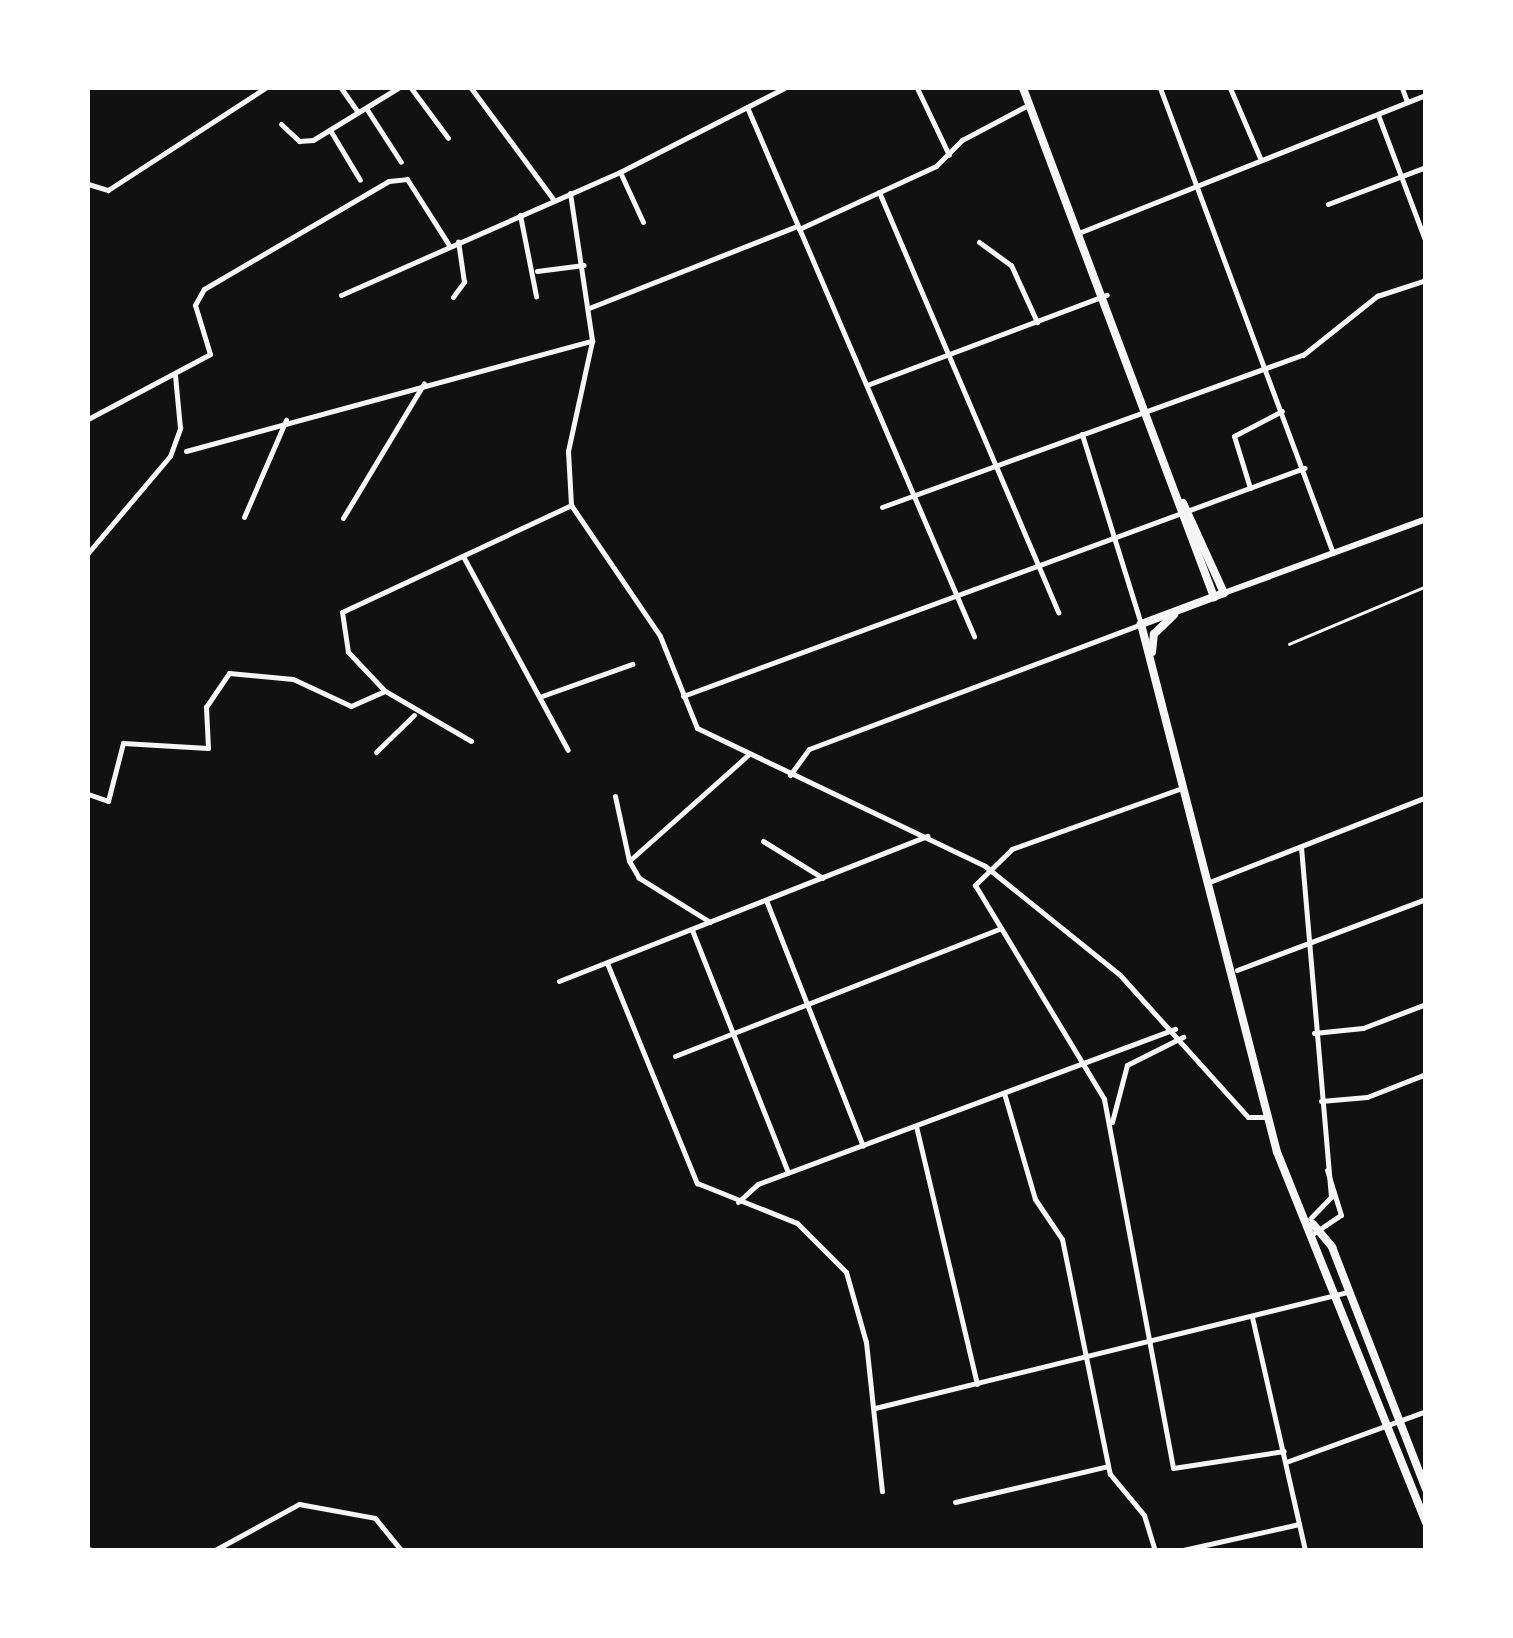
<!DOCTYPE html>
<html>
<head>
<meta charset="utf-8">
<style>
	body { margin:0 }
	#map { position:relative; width:1513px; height:1638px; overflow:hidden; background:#111; font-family:Signika,sans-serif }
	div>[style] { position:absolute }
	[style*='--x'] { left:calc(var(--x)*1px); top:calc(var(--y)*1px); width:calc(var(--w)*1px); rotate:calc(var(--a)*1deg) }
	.service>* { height:2.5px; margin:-1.25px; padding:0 1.25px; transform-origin:1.25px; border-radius:1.25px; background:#f5f5f5 }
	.minor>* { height:5px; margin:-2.5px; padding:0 2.5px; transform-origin:2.5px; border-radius:2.5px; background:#f5f5f5 }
	.secondary>* { height:6px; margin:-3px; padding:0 3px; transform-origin:3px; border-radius:3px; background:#f5f5f5 }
	.primary>* { height:8px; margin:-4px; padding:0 4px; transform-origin:4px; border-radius:4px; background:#f5f5f5 }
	span { translate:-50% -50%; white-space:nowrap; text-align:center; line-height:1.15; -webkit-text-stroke:8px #fff; paint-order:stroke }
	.frame { position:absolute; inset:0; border:90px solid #fff; pointer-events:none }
</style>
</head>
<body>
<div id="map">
	<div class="service">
		<i style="--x:1289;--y:644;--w:149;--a:-22.9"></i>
	</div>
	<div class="minor">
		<i style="--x:341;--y:88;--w:29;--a:55"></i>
		<i style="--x:411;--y:88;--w:62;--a:53.5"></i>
		<i style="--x:471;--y:88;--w:138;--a:53.5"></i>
		<i style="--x:917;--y:88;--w:74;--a:64.5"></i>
		<i style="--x:1160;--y:88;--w:496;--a:69.6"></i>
		<i style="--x:1230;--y:88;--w:76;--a:66.8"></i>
		<i style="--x:1402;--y:88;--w:15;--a:70"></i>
		<i style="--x:747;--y:107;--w:576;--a:66.78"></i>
		<i style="--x:366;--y:108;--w:64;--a:57.1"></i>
		<i style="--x:1378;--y:115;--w:137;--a:69.4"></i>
		<i style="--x:281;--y:124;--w:25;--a:43"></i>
		<i style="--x:299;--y:141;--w:14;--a:-4"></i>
		<i style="--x:313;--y:140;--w:100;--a:-31.5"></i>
		<i style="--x:330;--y:130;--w:58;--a:59"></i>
		<i style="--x:620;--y:172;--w:55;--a:65.3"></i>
		<i style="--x:88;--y:184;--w:21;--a:17"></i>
		<i style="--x:108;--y:190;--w:187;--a:-33"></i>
		<i style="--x:879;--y:192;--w:457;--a:66.9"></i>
		<i style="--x:570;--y:193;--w:150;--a:81.5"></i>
		<i style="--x:592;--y:341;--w:113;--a:102.3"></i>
		<i style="--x:568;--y:451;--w:54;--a:86.8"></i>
		<i style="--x:571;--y:505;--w:158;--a:55.8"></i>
		<i style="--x:660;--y:636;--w:99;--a:68.1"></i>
		<i style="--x:697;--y:728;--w:319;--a:25.6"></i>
		<i style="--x:985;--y:866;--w:174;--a:38.9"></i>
		<i style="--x:1120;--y:975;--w:191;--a:48"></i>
		<i style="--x:1248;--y:1117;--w:20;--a:0"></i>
		<i style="--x:1328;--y:204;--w:105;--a:-20.7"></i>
		<i style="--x:520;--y:215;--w:83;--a:78.8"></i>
		<i style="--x:799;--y:229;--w:151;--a:-24.7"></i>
		<i style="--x:936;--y:166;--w:37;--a:-45"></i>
		<i style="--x:962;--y:140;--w:77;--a:-27.9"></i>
		<i style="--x:1081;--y:232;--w:371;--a:-21.7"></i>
		<i style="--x:979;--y:242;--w:39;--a:36"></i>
		<i style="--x:1011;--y:265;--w:63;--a:65.5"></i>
		<i style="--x:537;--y:271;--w:47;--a:-7.3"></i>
		<i style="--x:341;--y:295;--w:305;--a:-23.8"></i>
		<i style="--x:620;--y:172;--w:184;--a:-27.1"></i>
		<i style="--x:453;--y:297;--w:19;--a:-54"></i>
		<i style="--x:464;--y:282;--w:41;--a:-98.3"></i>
		<i style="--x:589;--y:308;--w:224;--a:-21.5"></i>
		<i style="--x:867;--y:385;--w:256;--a:-20.6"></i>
		<i style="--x:88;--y:419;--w:138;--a:-28"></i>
		<i style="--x:210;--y:354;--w:51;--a:-107"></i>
		<i style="--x:195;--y:305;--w:18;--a:-61"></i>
		<i style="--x:204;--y:289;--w:214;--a:-30.3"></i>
		<i style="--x:389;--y:181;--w:18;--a:-6"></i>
		<i style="--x:407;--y:179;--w:78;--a:57.5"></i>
		<i style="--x:186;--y:451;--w:421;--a:-15.2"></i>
		<i style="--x:1250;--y:488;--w:54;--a:-107.1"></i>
		<i style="--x:1234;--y:436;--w:54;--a:-27.5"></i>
		<i style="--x:882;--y:507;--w:448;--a:-19.9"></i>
		<i style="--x:1303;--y:355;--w:95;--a:-38.6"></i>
		<i style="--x:1377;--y:296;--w:52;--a:-18.1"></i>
		<i style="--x:244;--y:517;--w:106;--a:-66.6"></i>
		<i style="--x:343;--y:518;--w:157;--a:-59"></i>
		<i style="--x:88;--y:553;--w:127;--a:-49.8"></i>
		<i style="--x:170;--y:456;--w:30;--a:-70"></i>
		<i style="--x:180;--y:428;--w:53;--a:-95.4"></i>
		<i style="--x:464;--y:558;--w:218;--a:61.6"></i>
		<i style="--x:542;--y:696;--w:96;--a:-19.6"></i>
		<i style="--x:683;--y:696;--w:662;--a:-20.16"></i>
		<i style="--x:471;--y:741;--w:99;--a:-149.8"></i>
		<i style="--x:385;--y:691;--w:54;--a:-133.5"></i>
		<i style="--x:348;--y:652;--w:40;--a:-98.5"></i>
		<i style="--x:342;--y:612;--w:253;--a:-25"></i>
		<i style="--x:376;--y:752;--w:53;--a:-44.2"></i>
		<i style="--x:790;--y:775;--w:32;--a:-54"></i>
		<i style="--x:809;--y:749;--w:355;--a:-20.6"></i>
		<i style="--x:1141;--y:624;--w:199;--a:-107.3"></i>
		<i style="--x:1182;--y:788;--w:181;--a:160.3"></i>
		<i style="--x:1012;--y:849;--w:52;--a:135.8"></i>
		<i style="--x:975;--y:885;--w:250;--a:58.9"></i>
		<i style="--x:1104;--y:1099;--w:375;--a:79.4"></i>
		<i style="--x:1173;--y:1468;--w:112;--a:-8.7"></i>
		<i style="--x:88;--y:794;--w:21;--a:19"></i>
		<i style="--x:108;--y:801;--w:60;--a:-75.5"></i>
		<i style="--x:123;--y:743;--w:85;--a:3.4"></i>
		<i style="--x:208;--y:748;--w:41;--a:-92.8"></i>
		<i style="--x:206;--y:707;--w:41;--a:-55.9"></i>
		<i style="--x:229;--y:673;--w:64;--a:5.4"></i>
		<i style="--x:293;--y:679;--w:64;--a:25"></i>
		<i style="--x:351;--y:706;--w:36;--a:-24"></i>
		<i style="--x:615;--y:796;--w:66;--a:77.8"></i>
		<i style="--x:763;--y:841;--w:70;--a:31.7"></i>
		<i style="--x:1301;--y:847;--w:351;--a:85.1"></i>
		<i style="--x:1331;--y:1197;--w:30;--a:134"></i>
		<i style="--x:1212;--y:881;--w:230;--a:-21.4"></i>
		<i style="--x:766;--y:900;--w:264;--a:68.5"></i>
		<i style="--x:710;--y:922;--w:84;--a:-148.2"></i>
		<i style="--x:639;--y:878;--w:20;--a:-120"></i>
		<i style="--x:629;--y:861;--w:159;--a:-41.7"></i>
		<i style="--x:692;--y:930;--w:261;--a:68.4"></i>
		<i style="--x:607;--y:963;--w:238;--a:67.8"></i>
		<i style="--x:697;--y:1183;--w:108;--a:21.8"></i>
		<i style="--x:797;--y:1223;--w:69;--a:45"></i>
		<i style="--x:846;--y:1272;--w:73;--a:74.1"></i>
		<i style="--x:866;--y:1342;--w:150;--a:83.9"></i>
		<i style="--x:1237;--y:970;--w:202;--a:-20.6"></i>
		<i style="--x:559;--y:981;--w:396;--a:-21.5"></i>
		<i style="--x:1314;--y:1033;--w:49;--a:-5.8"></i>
		<i style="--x:1363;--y:1028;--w:67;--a:-20.9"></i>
		<i style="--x:675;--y:1056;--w:350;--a:-21.4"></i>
		<i style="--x:1004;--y:1093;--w:110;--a:73.7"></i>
		<i style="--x:1035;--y:1199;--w:48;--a:56"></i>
		<i style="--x:1062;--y:1239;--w:240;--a:78.5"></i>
		<i style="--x:1110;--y:1474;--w:53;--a:50.3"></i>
		<i style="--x:1144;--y:1515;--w:37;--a:73"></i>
		<i style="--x:1321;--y:1101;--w:46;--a:-5"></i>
		<i style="--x:1367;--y:1097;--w:63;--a:-21.3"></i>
		<i style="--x:1112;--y:1122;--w:59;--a:-75.3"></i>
		<i style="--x:1127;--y:1065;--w:63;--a:-26.6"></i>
		<i style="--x:916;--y:1126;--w:265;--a:76.7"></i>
		<i style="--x:738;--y:1202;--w:27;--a:-42"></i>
		<i style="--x:758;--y:1184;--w:445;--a:-20.4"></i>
		<i style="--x:1314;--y:1233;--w:32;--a:-34"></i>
		<i style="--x:1341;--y:1215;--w:47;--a:-107.3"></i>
		<i style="--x:1252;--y:1317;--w:239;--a:77.2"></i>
		<i style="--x:875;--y:1408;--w:487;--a:-13.8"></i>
		<i style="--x:1286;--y:1462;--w:149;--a:-20"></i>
		<i style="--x:955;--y:1502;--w:157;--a:-13.2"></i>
		<i style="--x:88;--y:1549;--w:3;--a:18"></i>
		<i style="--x:215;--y:1550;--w:96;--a:-28.7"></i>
		<i style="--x:299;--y:1504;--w:77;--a:10.4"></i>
		<i style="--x:375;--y:1518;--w:41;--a:50.9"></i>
		<i style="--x:1183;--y:1550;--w:119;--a:-12.6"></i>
	</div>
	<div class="secondary">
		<i style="--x:1224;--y:593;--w:215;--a:-20.1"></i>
	</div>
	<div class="primary">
		<i style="--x:1023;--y:88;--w:544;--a:69.43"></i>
		<i style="--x:1183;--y:503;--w:99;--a:65.5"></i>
		<i style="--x:1224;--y:593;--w:89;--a:159.5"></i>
		<i style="--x:1141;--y:624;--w:545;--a:75.56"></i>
		<i style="--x:1277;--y:1152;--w:399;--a:68.1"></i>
		<i style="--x:1152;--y:652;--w:18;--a:-84"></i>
		<i style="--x:1154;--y:634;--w:28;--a:-44"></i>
		<i style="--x:1313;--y:1224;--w:30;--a:50"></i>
		<i style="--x:1332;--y:1247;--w:260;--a:68.8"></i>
	</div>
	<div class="frame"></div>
</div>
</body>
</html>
